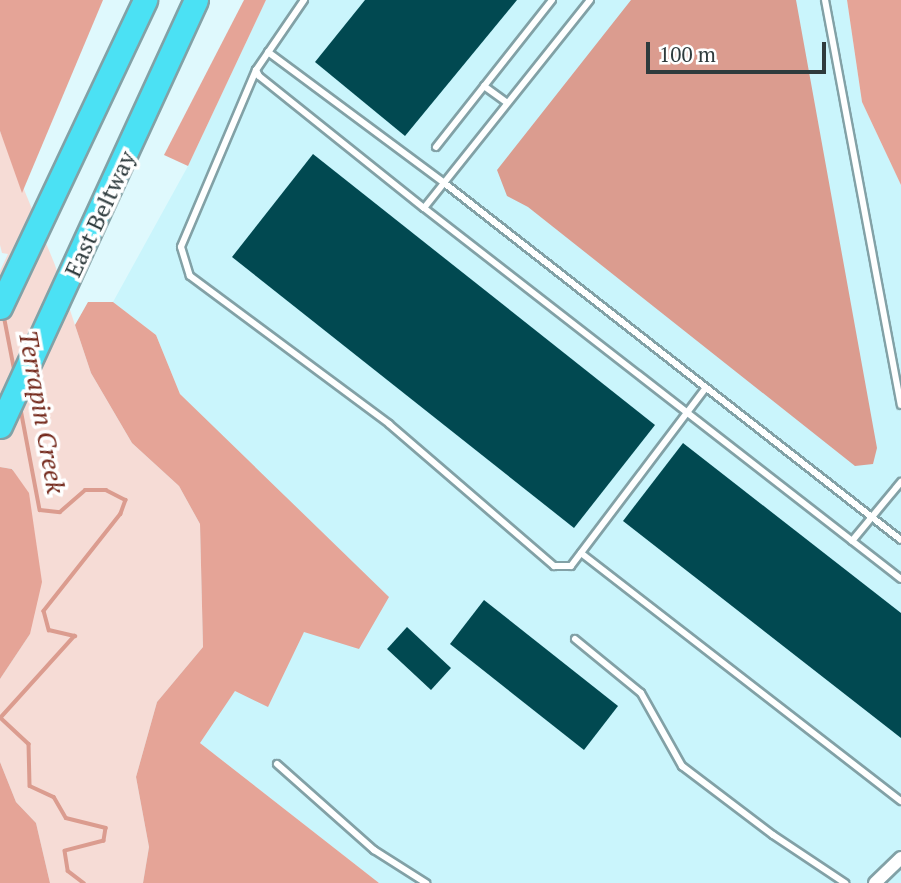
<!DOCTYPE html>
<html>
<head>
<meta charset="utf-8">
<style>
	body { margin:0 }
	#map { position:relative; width:901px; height:883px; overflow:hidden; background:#dff9fd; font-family:"PT Serif",serif }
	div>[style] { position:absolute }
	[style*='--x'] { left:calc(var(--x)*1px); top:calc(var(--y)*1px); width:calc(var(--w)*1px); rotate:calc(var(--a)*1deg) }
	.built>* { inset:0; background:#caf5fc }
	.green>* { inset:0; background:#f6dcd6 }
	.forest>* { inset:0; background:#e5a497 }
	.water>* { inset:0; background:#db9c8f }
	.stream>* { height:3.5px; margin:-1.75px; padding:0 1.75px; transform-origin:1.75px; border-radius:1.75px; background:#db9c8f }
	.building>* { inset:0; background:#014951 }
	.roads { filter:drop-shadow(2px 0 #82a1a6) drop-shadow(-2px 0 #82a1a6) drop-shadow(0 2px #82a1a6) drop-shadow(0 -2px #82a1a6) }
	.lane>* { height:6px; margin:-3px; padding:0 3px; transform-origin:3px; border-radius:3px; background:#fff }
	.street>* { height:12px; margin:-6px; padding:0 6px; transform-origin:6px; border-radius:6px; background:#fff }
	.highway>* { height:23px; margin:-11.5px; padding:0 11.5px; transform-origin:11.5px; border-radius:11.5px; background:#4be1f4 }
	span { translate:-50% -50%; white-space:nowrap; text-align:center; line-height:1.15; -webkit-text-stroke:7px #fff; paint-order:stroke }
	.street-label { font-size:24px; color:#2e3b3d }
	.water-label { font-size:26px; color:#73281b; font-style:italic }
	.scale { position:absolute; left:646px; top:42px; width:180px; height:32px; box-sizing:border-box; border:4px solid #2e3b3d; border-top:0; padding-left:9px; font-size:21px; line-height:24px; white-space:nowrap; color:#2e3b3d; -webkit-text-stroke:5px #fff; paint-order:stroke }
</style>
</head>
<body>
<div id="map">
	<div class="built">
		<i style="clip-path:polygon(266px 0,847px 0,862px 102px,901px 185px,901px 883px,379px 883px,200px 743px,235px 690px,268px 706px,304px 631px,265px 479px,180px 394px,156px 335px,113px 302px,188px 166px)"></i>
	</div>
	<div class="green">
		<i style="clip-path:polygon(0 131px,55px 265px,91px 373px,132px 443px,179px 486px,200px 524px,203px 647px,157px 702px,136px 777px,149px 847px,143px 883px,50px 883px,36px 823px,16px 802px,0 762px,0 679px,30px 634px,13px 469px,0 467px,0 271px,8px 254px,2px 253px,0 245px)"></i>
	</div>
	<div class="forest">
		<i style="clip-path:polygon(0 0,103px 0,22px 193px,0 131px)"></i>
		<i style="clip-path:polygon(244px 0,266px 0,188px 166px,164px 155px)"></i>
		<i style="clip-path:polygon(847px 0,901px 0,901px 185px,862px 102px)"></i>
		<i style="clip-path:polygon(88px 302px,113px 302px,156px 335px,180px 394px,389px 597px,359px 649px,304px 632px,268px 707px,235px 691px,200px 743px,379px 883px,143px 883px,149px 847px,136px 777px,157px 702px,203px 647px,200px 524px,179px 486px,132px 443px,91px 373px,75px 325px)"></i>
		<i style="clip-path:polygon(0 467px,12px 469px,29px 493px,42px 582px,30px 634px,0 679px)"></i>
		<i style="clip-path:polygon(0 762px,16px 802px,36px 823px,50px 883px,0 883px)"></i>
	</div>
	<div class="water">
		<i style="clip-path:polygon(631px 0,796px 0,877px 448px,873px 464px,855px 466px,528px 207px,507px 196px,497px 170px)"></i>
	</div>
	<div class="stream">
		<i style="--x:4;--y:315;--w:58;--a:79.1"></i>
		<i style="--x:20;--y:404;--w:108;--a:79.3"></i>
		<i style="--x:40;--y:510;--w:20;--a:6"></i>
		<i style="--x:60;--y:512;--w:33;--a:-41"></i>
		<i style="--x:85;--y:490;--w:21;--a:0"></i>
		<i style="--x:106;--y:490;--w:22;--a:27"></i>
		<i style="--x:126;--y:500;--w:15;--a:110"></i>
		<i style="--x:121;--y:514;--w:124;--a:128.4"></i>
		<i style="--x:44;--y:611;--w:20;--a:75"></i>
		<i style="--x:49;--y:630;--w:27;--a:13"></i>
		<i style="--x:75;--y:636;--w:110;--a:132.1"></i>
		<i style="--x:1;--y:718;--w:38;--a:43"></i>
		<i style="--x:29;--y:744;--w:42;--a:88.6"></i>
		<i style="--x:30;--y:786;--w:26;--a:25"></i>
		<i style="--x:54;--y:797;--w:24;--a:60"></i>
		<i style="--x:66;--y:818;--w:41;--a:14"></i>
		<i style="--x:106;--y:828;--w:13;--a:99"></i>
		<i style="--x:104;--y:841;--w:40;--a:165.6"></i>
		<i style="--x:65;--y:851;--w:20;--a:81"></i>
		<i style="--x:68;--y:871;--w:20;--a:37"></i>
	</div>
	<div class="building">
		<i style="clip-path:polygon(365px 0,517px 0,405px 136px,315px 62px)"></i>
		<i style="clip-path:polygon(313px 154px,655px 425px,574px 528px,232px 257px)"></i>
		<i style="clip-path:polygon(683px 443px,901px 613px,901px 738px,623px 521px)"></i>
		<i style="clip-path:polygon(484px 600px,618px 706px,584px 750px,450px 644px)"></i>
		<i style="clip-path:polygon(407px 627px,451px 668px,431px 690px,387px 649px)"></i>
	</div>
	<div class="roads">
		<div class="lane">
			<i style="--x:304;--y:0;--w:85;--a:124.4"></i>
			<i style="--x:256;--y:70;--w:7;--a:63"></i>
			<i style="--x:259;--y:76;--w:211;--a:38.7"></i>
			<i style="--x:424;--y:208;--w:266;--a:-51.4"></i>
			<i style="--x:825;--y:0;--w:412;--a:79.4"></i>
			<i style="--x:268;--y:52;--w:218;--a:36.6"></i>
			<i style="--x:443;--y:182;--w:581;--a:38.01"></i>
			<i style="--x:256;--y:70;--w:192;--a:113"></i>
			<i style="--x:181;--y:247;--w:30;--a:73"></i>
			<i style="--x:190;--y:276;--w:248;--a:36.6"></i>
			<i style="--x:389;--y:424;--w:218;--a:40.7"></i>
			<i style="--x:554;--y:566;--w:17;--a:0"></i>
			<i style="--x:571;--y:566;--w:221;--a:-52.9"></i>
			<i style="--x:484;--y:86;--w:27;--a:36"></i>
			<i style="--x:436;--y:147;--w:187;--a:-51.7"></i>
			<i style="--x:424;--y:208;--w:604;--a:37.87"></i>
			<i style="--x:852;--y:541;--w:77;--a:-50.3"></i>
			<i style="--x:581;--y:553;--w:405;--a:37.8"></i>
			<i style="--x:575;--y:639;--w:85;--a:39.3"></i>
			<i style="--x:641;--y:693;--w:84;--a:60.7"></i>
			<i style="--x:682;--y:766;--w:114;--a:37.2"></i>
			<i style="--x:773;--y:835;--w:87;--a:33.7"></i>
			<i style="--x:277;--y:764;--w:130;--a:41.6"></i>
			<i style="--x:374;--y:850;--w:62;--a:32.4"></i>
		</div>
		<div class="street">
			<i style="--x:875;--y:883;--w:36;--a:-44"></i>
		</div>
		<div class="highway">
			<i style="--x:0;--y:307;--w:340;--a:-64.7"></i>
			<i style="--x:0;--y:426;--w:469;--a:-65.3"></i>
		</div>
	</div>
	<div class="street-label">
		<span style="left:100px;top:214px;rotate:-65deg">East Beltway</span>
	</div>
	<div class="water-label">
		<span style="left:42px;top:412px;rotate:80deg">Terrapin Creek</span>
	</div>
	<div class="scale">100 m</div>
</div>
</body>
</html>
